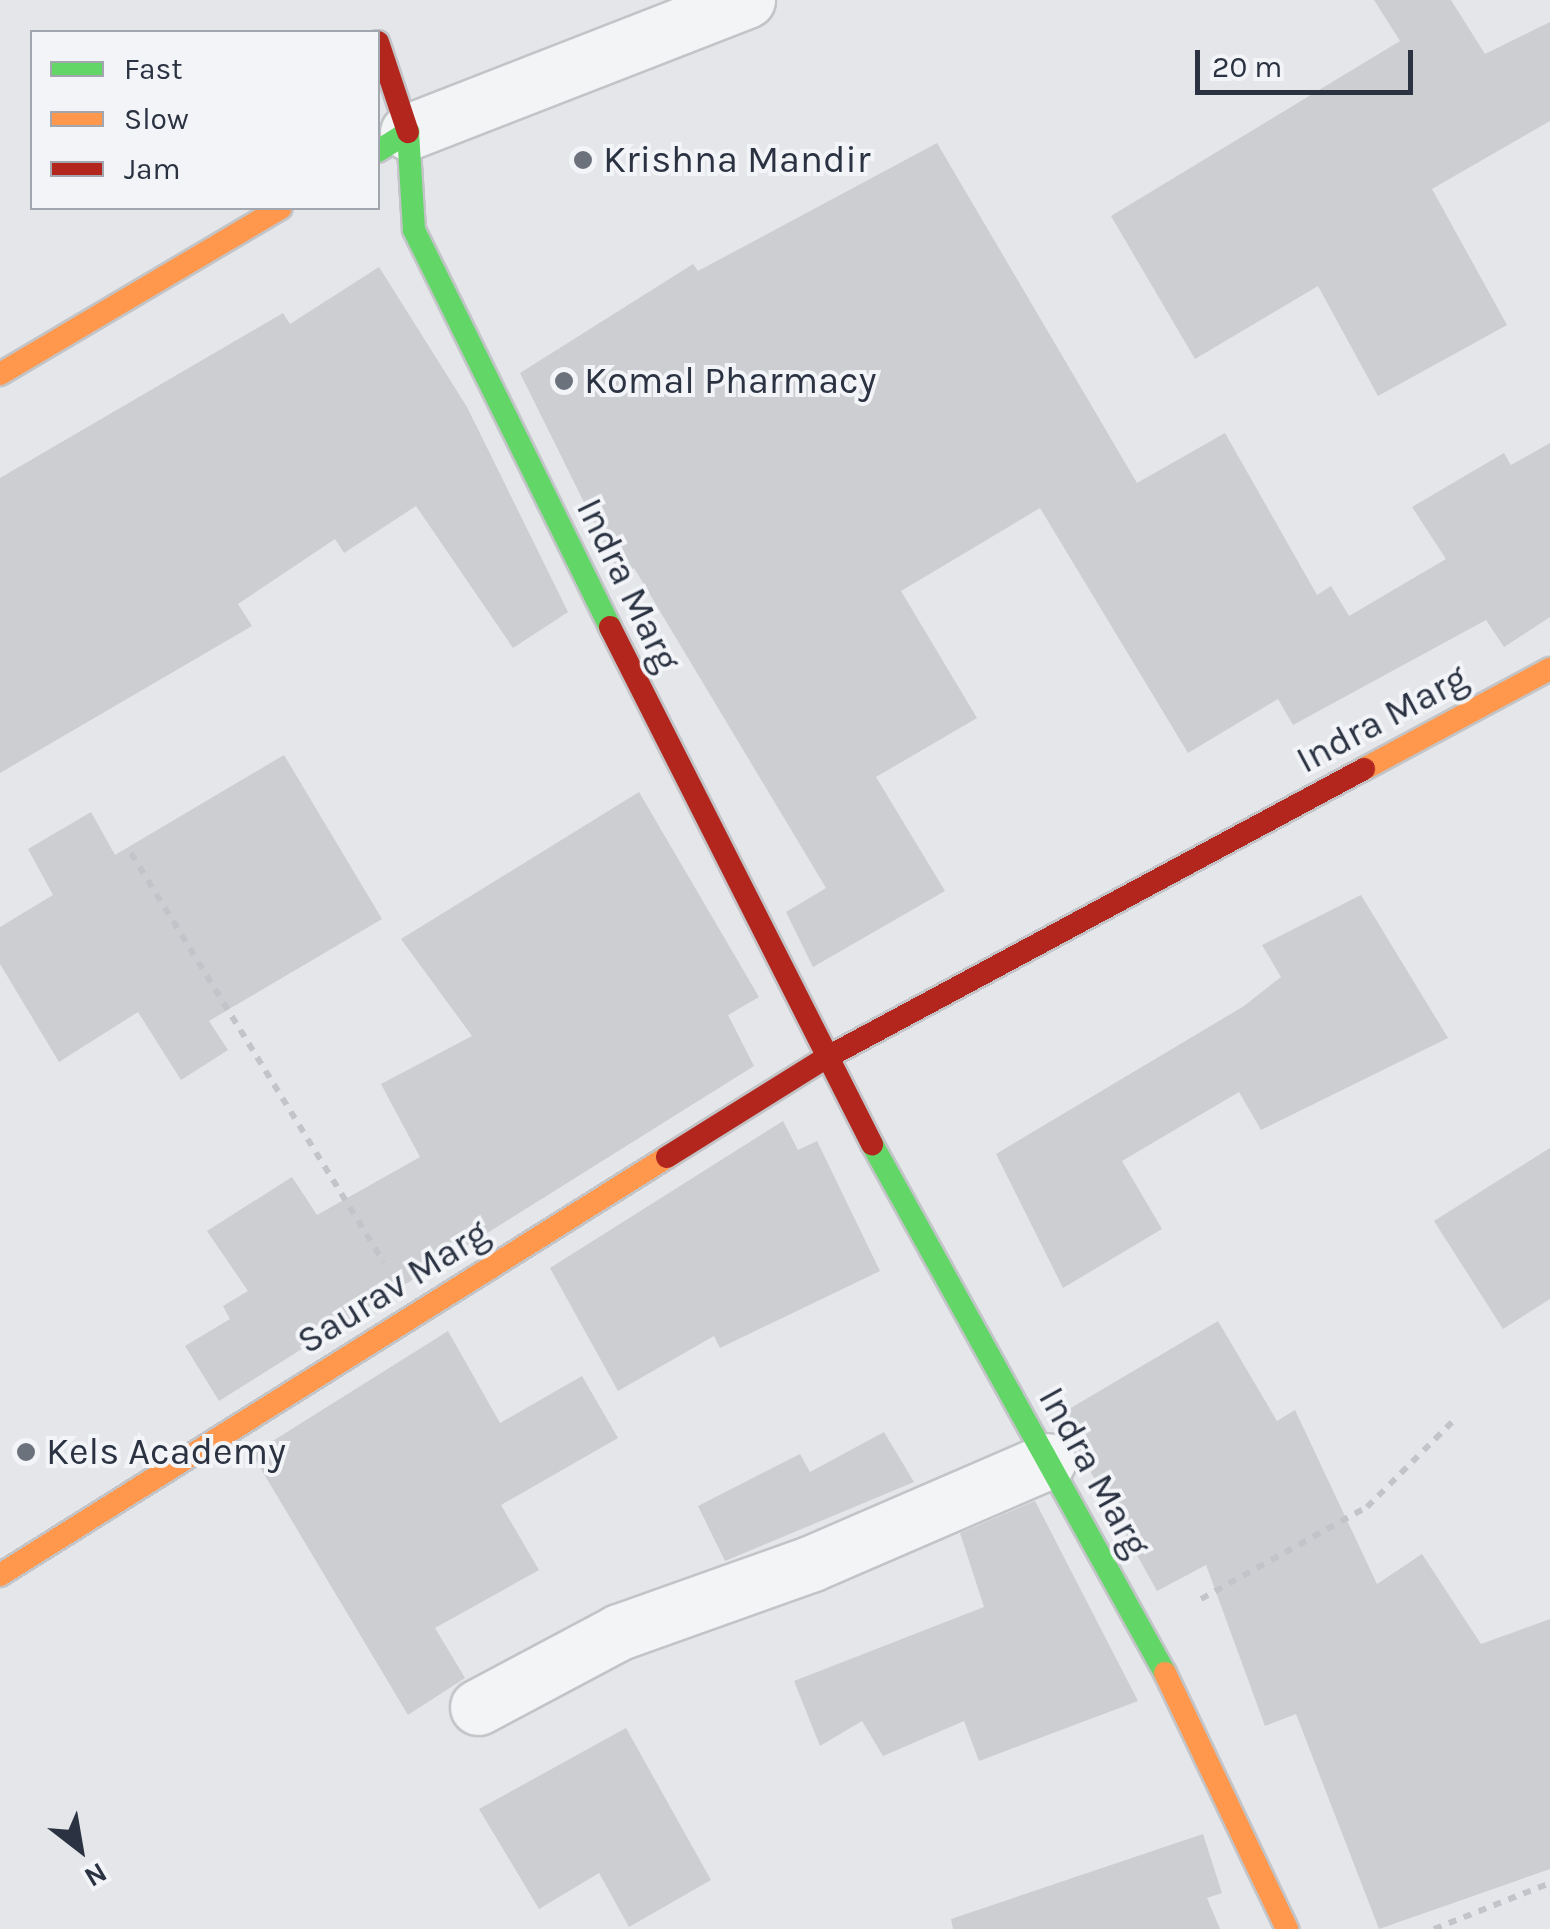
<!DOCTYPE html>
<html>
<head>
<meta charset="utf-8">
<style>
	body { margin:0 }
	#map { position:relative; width:1550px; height:1929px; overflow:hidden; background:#e4e6e9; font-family:Karla,sans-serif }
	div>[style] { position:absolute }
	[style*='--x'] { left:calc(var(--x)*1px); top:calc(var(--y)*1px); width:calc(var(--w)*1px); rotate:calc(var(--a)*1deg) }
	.building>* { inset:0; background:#ccced1 }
	.path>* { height:6px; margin-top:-3px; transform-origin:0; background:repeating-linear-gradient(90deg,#c3c4c9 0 8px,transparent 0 16px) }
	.roads { filter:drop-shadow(2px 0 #c2c4c7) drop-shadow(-2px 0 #c2c4c7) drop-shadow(0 2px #c2c4c7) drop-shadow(0 -2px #c2c4c7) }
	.street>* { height:55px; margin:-27.5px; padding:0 27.5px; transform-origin:27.5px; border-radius:27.5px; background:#f3f4f6 }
	.fast>* { height:22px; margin:-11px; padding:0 11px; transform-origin:11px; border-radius:11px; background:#63d668 }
	.slow>* { height:22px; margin:-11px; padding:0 11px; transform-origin:11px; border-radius:11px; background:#ff974d }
	.jam>* { height:22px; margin:-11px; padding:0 11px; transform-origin:11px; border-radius:11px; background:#b3261e }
	.dots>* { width:28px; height:28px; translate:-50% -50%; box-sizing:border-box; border:5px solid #f2f4f8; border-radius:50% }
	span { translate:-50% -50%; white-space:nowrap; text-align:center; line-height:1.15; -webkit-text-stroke:8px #f2f4f8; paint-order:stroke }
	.poi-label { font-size:38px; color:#2b3342 }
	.left { translate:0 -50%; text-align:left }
	.street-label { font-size:38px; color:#2b3342 }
	.legend { position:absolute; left:30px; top:30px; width:350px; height:180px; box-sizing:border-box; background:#f2f4f8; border:2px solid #a2a7af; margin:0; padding:12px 18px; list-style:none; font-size:30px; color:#2b3342 }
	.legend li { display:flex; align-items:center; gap:20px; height:50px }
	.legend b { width:50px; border:2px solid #a2a7af }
	.north { position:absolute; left:30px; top:1799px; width:100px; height:100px; -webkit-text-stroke:8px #f2f4f8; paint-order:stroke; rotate:149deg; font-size:28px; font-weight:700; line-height:40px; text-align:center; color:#2b3342 }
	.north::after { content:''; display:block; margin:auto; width:35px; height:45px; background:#2b3342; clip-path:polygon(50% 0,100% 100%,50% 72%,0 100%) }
	.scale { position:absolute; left:1195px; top:50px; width:218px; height:45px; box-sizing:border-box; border:5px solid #2b3342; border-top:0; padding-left:12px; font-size:30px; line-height:35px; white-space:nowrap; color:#2b3342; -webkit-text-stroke:8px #f2f4f8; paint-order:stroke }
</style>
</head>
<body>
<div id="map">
	<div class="building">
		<i style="clip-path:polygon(1374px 0,1451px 0,1485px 54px,1550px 22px,1550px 121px,1432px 189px,1507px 325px,1378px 396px,1318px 286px,1195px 359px,1111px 216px,1400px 41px)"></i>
		<i style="clip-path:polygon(937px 143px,1137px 483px,1225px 433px,1317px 595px,1331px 586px,1349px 616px,1446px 559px,1412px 507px,1504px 453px,1511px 465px,1550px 443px,1550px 617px,1504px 647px,1486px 620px,1293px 725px,1278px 699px,1188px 753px,1040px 508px,901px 591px,977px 718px,876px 777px,945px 891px,813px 967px,786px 912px,826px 888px,634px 568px,621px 577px,520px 373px,693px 264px,698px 271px)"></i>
		<i style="clip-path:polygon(379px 267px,467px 407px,568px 612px,513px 648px,416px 506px,344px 553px,335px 539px,238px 604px,252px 626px,0 773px,0 478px,283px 313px,290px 324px)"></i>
		<i style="clip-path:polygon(284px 755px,382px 919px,209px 1021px,228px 1050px,181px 1080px,138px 1012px,59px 1062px,0 964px,0 927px,53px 895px,28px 849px,91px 812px,115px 855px)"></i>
		<i style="clip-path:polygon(639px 792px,759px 997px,728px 1015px,754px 1066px,219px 1401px,185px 1346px,230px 1319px,223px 1306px,248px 1291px,207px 1231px,292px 1177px,317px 1215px,420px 1157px,381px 1084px,472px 1036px,401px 939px)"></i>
		<i style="clip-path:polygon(1361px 895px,1448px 1038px,1261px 1130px,1239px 1092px,1122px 1161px,1162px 1229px,1063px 1288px,996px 1154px,1244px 1006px,1281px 977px,1262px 945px)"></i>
		<i style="clip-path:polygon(783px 1121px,798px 1150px,817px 1141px,880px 1271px,720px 1348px,714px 1336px,618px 1391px,550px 1268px)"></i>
		<i style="clip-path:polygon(1550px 1148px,1550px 1299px,1503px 1329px,1434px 1221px)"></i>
		<i style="clip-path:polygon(1218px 1321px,1277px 1421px,1295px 1410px,1377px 1584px,1422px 1554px,1481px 1644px,1550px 1619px,1550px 1869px,1379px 1929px,1296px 1714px,1265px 1726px,1206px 1565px,1157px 1591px,1059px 1415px)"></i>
		<i style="clip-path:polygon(448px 1331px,500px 1423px,582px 1376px,618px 1438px,501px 1505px,539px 1570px,435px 1628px,465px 1678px,408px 1715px,252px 1454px)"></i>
		<i style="clip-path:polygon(884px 1432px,914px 1482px,725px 1561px,698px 1506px,800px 1454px,810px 1472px)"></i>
		<i style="clip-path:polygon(1035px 1501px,1138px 1701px,979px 1761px,964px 1721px,883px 1756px,862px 1721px,820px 1746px,794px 1681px,984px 1607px,960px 1533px)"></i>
		<i style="clip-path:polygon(626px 1728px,711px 1880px,629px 1927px,599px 1873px,539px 1909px,479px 1809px)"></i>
		<i style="clip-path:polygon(1203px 1834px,1222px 1893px,1207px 1898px,1220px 1929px,953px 1929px,951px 1919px)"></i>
	</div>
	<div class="path">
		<i style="--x:131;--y:853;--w:481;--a:58.3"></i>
		<i style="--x:1201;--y:1599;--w:190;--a:-29"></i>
		<i style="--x:1367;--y:1507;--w:123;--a:-45"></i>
		<i style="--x:1434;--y:1929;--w:125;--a:-21.6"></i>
	</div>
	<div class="roads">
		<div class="street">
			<i style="--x:408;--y:132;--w:364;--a:-21.3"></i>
			<i style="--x:478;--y:1707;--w:160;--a:-28"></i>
			<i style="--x:619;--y:1632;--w:203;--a:-19.6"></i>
			<i style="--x:810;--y:1564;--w:259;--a:-23.4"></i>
		</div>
		<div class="fast">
			<i style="--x:378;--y:151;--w:36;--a:-32"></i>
			<i style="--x:408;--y:132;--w:98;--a:86.5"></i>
			<i style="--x:414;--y:230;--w:443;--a:63.7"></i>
			<i style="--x:872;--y:1144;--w:605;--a:61.02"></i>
		</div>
		<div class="slow">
			<i style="--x:0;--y:374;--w:326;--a:-30.6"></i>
			<i style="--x:1364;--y:769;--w:211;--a:-28.3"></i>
			<i style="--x:0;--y:1575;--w:787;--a:-32.07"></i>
			<i style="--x:1165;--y:1673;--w:284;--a:64.5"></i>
		</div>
		<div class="jam">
			<i style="--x:378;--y:42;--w:95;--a:71.6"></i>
			<i style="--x:610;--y:627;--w:580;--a:63.13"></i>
			<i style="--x:667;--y:1157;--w:185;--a:-32"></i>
			<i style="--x:824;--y:1059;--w:613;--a:-28.24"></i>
		</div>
	</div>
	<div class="dots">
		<i style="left:583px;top:160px;background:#6c727c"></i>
		<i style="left:564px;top:381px;background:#6c727c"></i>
		<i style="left:26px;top:1452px;background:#6c727c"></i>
	</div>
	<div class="poi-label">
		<span class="left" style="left:603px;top:160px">Krishna Mandir</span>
		<span class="left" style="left:584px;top:381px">Komal Pharmacy</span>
		<span class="left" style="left:46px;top:1452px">Kels Academy</span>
	</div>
	<div class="street-label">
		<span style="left:628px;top:585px;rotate:64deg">Indra Marg</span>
		<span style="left:1382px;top:719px;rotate:-28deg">Indra Marg</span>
		<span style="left:393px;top:1287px;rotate:-32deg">Saurav Marg</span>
		<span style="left:1094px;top:1472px;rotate:61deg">Indra Marg</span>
	</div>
	<ul class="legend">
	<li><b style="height:12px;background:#63d668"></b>Fast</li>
	<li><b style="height:12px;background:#ff974d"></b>Slow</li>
	<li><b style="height:12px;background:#b3261e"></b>Jam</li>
	</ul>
	<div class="north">N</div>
	<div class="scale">20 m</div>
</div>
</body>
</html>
